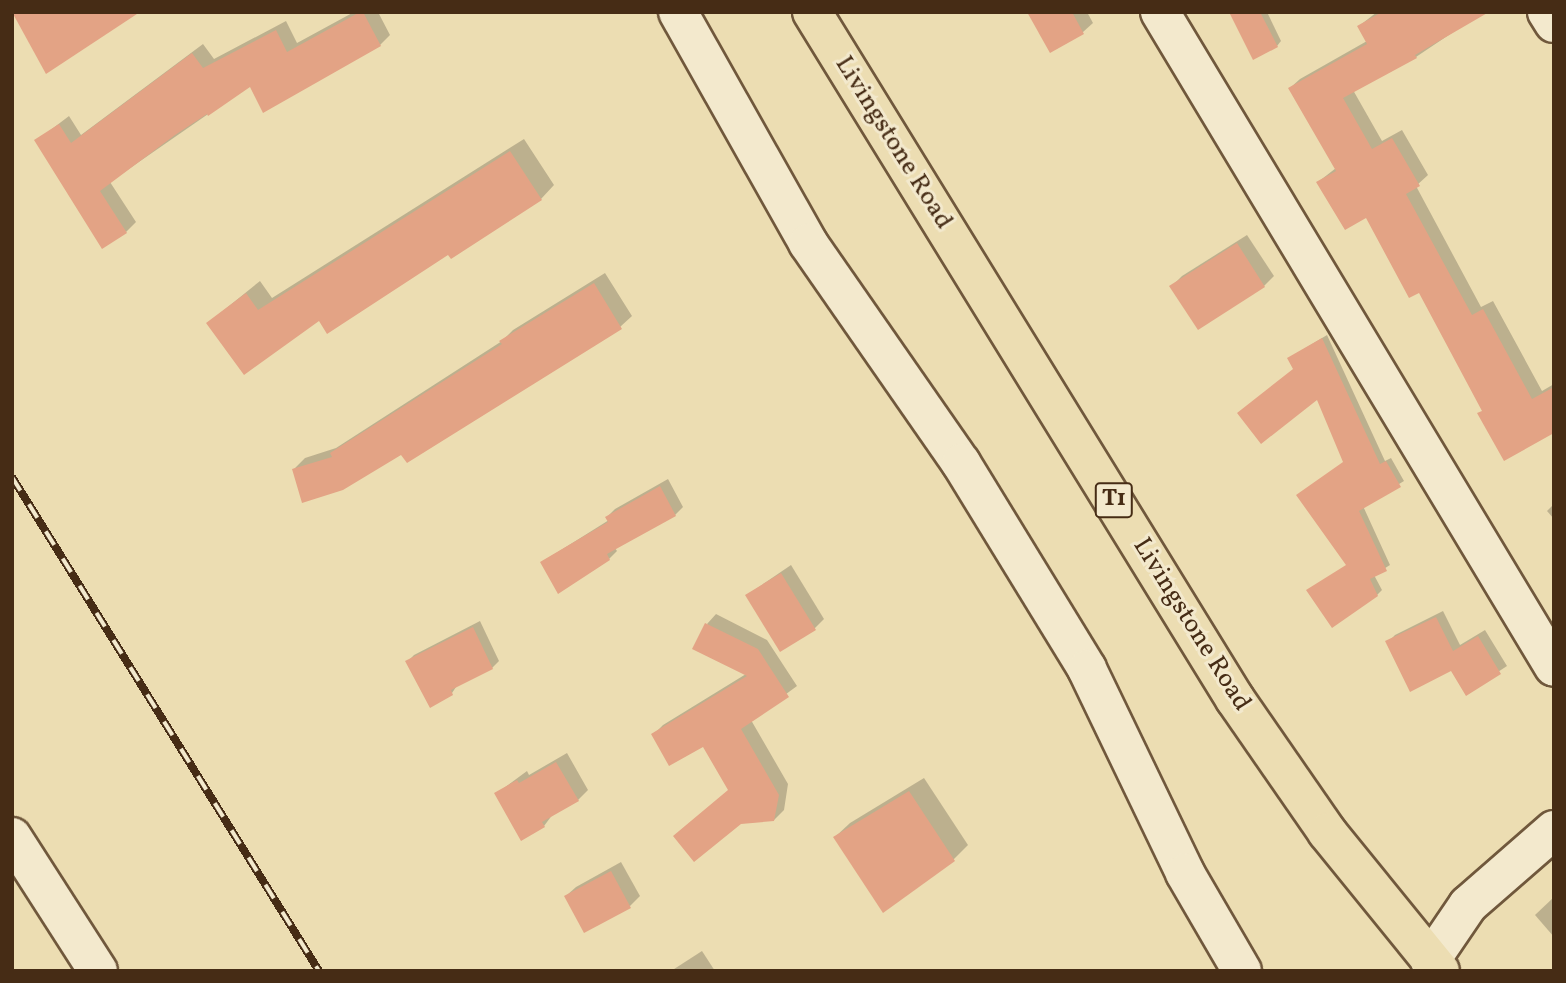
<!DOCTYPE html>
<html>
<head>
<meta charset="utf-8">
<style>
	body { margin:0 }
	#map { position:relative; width:1566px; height:983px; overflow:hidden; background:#ecddb2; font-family:Vollkorn,serif }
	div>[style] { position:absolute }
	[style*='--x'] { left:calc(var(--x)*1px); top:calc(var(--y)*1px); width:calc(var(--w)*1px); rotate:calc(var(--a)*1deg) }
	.shadow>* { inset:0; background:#0003 }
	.building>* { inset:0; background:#e3a385 }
	.roads { filter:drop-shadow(2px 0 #70583c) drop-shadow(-2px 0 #70583c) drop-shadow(0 2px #70583c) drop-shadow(0 -2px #70583c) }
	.street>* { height:38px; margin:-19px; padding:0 19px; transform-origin:19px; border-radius:19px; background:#f3e9cd }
	.highway>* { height:38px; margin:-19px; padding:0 19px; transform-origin:19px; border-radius:19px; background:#ecddb2 }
	.rail>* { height:8px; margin-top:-4px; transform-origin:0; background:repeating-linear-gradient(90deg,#f3e9cd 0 16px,#462c15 0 32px); box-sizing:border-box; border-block:2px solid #462c15 }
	span { translate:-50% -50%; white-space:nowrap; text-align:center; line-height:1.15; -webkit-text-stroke:6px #f3e9cd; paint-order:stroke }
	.shield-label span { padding:2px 5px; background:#f3e9cd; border:2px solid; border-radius:5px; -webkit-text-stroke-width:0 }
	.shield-label { font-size:24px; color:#462c15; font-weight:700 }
	.street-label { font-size:26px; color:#462c15 }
	.frame { position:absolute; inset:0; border:14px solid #462c15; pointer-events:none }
</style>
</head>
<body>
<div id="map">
	<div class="shadow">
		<i style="clip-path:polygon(354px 12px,378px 12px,390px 35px,380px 45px,250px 85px,110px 182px,136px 222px,126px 232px,36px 141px,69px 116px,81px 135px,203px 44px,214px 59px,286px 21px,297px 43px)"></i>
		<i style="clip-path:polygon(1030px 12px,1087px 12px,1093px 23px,1083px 32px,1050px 51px)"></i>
		<i style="clip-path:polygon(1240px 12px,1267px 12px,1281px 41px,1277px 46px)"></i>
		<i style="clip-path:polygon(1377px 12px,1483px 12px,1416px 57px,1353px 90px,1382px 141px,1402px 130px,1428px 175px,1416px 186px,1481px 307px,1493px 301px,1542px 391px,1554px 384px,1554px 431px,1419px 290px,1367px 215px,1318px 182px,1336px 168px,1290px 88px,1300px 79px,1367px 41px,1359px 26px)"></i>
		<i style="clip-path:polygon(524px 139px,554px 185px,541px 199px,449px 252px,319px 319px,208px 323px,260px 281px,272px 298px)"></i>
		<i style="clip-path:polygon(1247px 235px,1274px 276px,1264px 286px,1172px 286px,1182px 276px)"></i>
		<i style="clip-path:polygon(605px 273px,632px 316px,620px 327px,402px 452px,294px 469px,305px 458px,336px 448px,502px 341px,513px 330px)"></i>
		<i style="clip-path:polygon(1327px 335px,1385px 461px,1391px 458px,1404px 481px,1363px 506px,1390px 565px,1374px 575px,1382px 590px,1377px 595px,1348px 564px,1345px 462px,1318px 397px,1289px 358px)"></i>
		<i style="clip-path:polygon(668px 479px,683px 507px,675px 515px,615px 548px,617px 551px,609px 559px,542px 562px,609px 520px,607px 517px,615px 509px)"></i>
		<i style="clip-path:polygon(1554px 504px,1554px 519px,1547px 511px)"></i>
		<i style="clip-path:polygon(791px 565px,824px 619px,814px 629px,747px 595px)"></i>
		<i style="clip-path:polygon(1443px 611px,1460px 645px,1485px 630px,1507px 666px,1466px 693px,1451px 669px,1388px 642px,1395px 635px)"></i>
		<i style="clip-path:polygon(716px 614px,767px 640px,797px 686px,751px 720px,788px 784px,784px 810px,774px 820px,730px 789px,704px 744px,653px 735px,663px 725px,746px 674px,707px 624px)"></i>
		<i style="clip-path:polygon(480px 621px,499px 661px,492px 668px,458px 684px,452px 693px,430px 705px,407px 662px,414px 655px)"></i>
		<i style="clip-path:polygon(567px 753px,588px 790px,578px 800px,553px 814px,544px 826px,496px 794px,527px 771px,529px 775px)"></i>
		<i style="clip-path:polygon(924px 778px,968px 845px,953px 860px,835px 837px,850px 823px)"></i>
		<i style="clip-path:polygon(621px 862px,640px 896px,630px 906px,566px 896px,576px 887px)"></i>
		<i style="clip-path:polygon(1554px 897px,1554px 937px,1535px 915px)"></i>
		<i style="clip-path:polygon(702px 951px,715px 971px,671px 971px)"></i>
	</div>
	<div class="building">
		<i style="clip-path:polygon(12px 12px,140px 12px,46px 74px)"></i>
		<i style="clip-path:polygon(360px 12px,363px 12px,381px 46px,263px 113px,250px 87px,208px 116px,207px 114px,175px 135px,100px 191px,127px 233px,102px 249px,34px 140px,59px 124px,71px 143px,192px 53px,203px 68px,276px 30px,287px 52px)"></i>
		<i style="clip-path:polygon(1027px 12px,1072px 12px,1084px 34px,1050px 53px)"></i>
		<i style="clip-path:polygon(1229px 12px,1260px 12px,1278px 47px,1253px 60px)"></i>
		<i style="clip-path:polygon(1382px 12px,1489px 12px,1415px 55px,1417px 58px,1343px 98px,1372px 149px,1392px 138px,1420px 186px,1406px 194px,1472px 315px,1483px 309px,1532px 399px,1554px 387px,1554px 433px,1504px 461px,1477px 413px,1482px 411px,1419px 293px,1409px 298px,1366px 218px,1345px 230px,1316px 182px,1336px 171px,1288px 88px,1367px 44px,1357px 26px)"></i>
		<i style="clip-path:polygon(510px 151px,542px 200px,451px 259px,448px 255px,327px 334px,319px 321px,244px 375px,206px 323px,246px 293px,258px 310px)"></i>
		<i style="clip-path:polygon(1237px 243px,1265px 287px,1198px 330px,1169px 286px)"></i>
		<i style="clip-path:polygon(594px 283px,622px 329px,407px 463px,401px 455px,343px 490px,302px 503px,292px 469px,332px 457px,330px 453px,502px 344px,499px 341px)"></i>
		<i style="clip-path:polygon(1322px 338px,1380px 464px,1386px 461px,1401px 487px,1359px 511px,1387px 571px,1370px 579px,1378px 596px,1332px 628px,1306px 590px,1346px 565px,1296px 495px,1343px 462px,1317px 400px,1261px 444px,1237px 413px,1293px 369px,1287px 358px)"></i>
		<i style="clip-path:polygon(660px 486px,676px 516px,607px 554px,610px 560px,558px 594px,540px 562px,608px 522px,605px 517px)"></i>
		<i style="clip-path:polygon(781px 573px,816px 630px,780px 652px,745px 595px)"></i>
		<i style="clip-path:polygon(1436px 617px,1453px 651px,1478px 636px,1501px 674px,1466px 696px,1451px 671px,1410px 692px,1385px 641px)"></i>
		<i style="clip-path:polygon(705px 623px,758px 649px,789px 697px,741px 729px,779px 795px,774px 821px,741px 824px,694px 862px,673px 836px,728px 790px,703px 747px,669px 766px,651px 734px,747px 676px,692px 649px)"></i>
		<i style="clip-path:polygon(473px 627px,493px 669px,451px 690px,453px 695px,430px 708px,405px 661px)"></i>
		<i style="clip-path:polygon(556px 762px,579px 801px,542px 822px,545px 827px,521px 841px,494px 793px,517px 780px,519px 783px)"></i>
		<i style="clip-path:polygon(909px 791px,955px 861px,883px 913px,833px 837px)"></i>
		<i style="clip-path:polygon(611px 871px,631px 908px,584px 933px,564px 896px)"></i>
	</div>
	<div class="roads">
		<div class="street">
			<i style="--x:678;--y:12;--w:265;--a:60.6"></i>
			<i style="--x:808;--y:243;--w:268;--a:55.2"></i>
			<i style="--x:961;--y:463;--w:241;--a:58.5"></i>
			<i style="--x:1087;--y:669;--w:226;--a:64.3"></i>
			<i style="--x:1185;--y:873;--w:113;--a:59.8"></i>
			<i style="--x:1160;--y:12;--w:764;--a:58.97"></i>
			<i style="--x:1547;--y:12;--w:13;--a:58"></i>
			<i style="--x:12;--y:837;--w:159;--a:57.3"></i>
			<i style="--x:1430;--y:961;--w:68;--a:-55.8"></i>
			<i style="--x:1468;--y:905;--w:114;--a:-41.1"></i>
		</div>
		<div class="highway">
			<i style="--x:812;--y:12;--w:807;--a:58.38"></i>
			<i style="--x:1235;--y:699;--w:162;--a:55.3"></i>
			<i style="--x:1327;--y:832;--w:179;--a:50.9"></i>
		</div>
	</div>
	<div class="rail">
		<i style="--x:12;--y:477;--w:582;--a:58.14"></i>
	</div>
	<div class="shield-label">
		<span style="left:1114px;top:500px">T1</span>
	</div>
	<div class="street-label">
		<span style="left:893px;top:143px;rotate:58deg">Livingstone Road</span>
		<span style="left:1191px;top:625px;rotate:58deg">Livingstone Road</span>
	</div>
	<div class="frame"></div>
</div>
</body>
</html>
